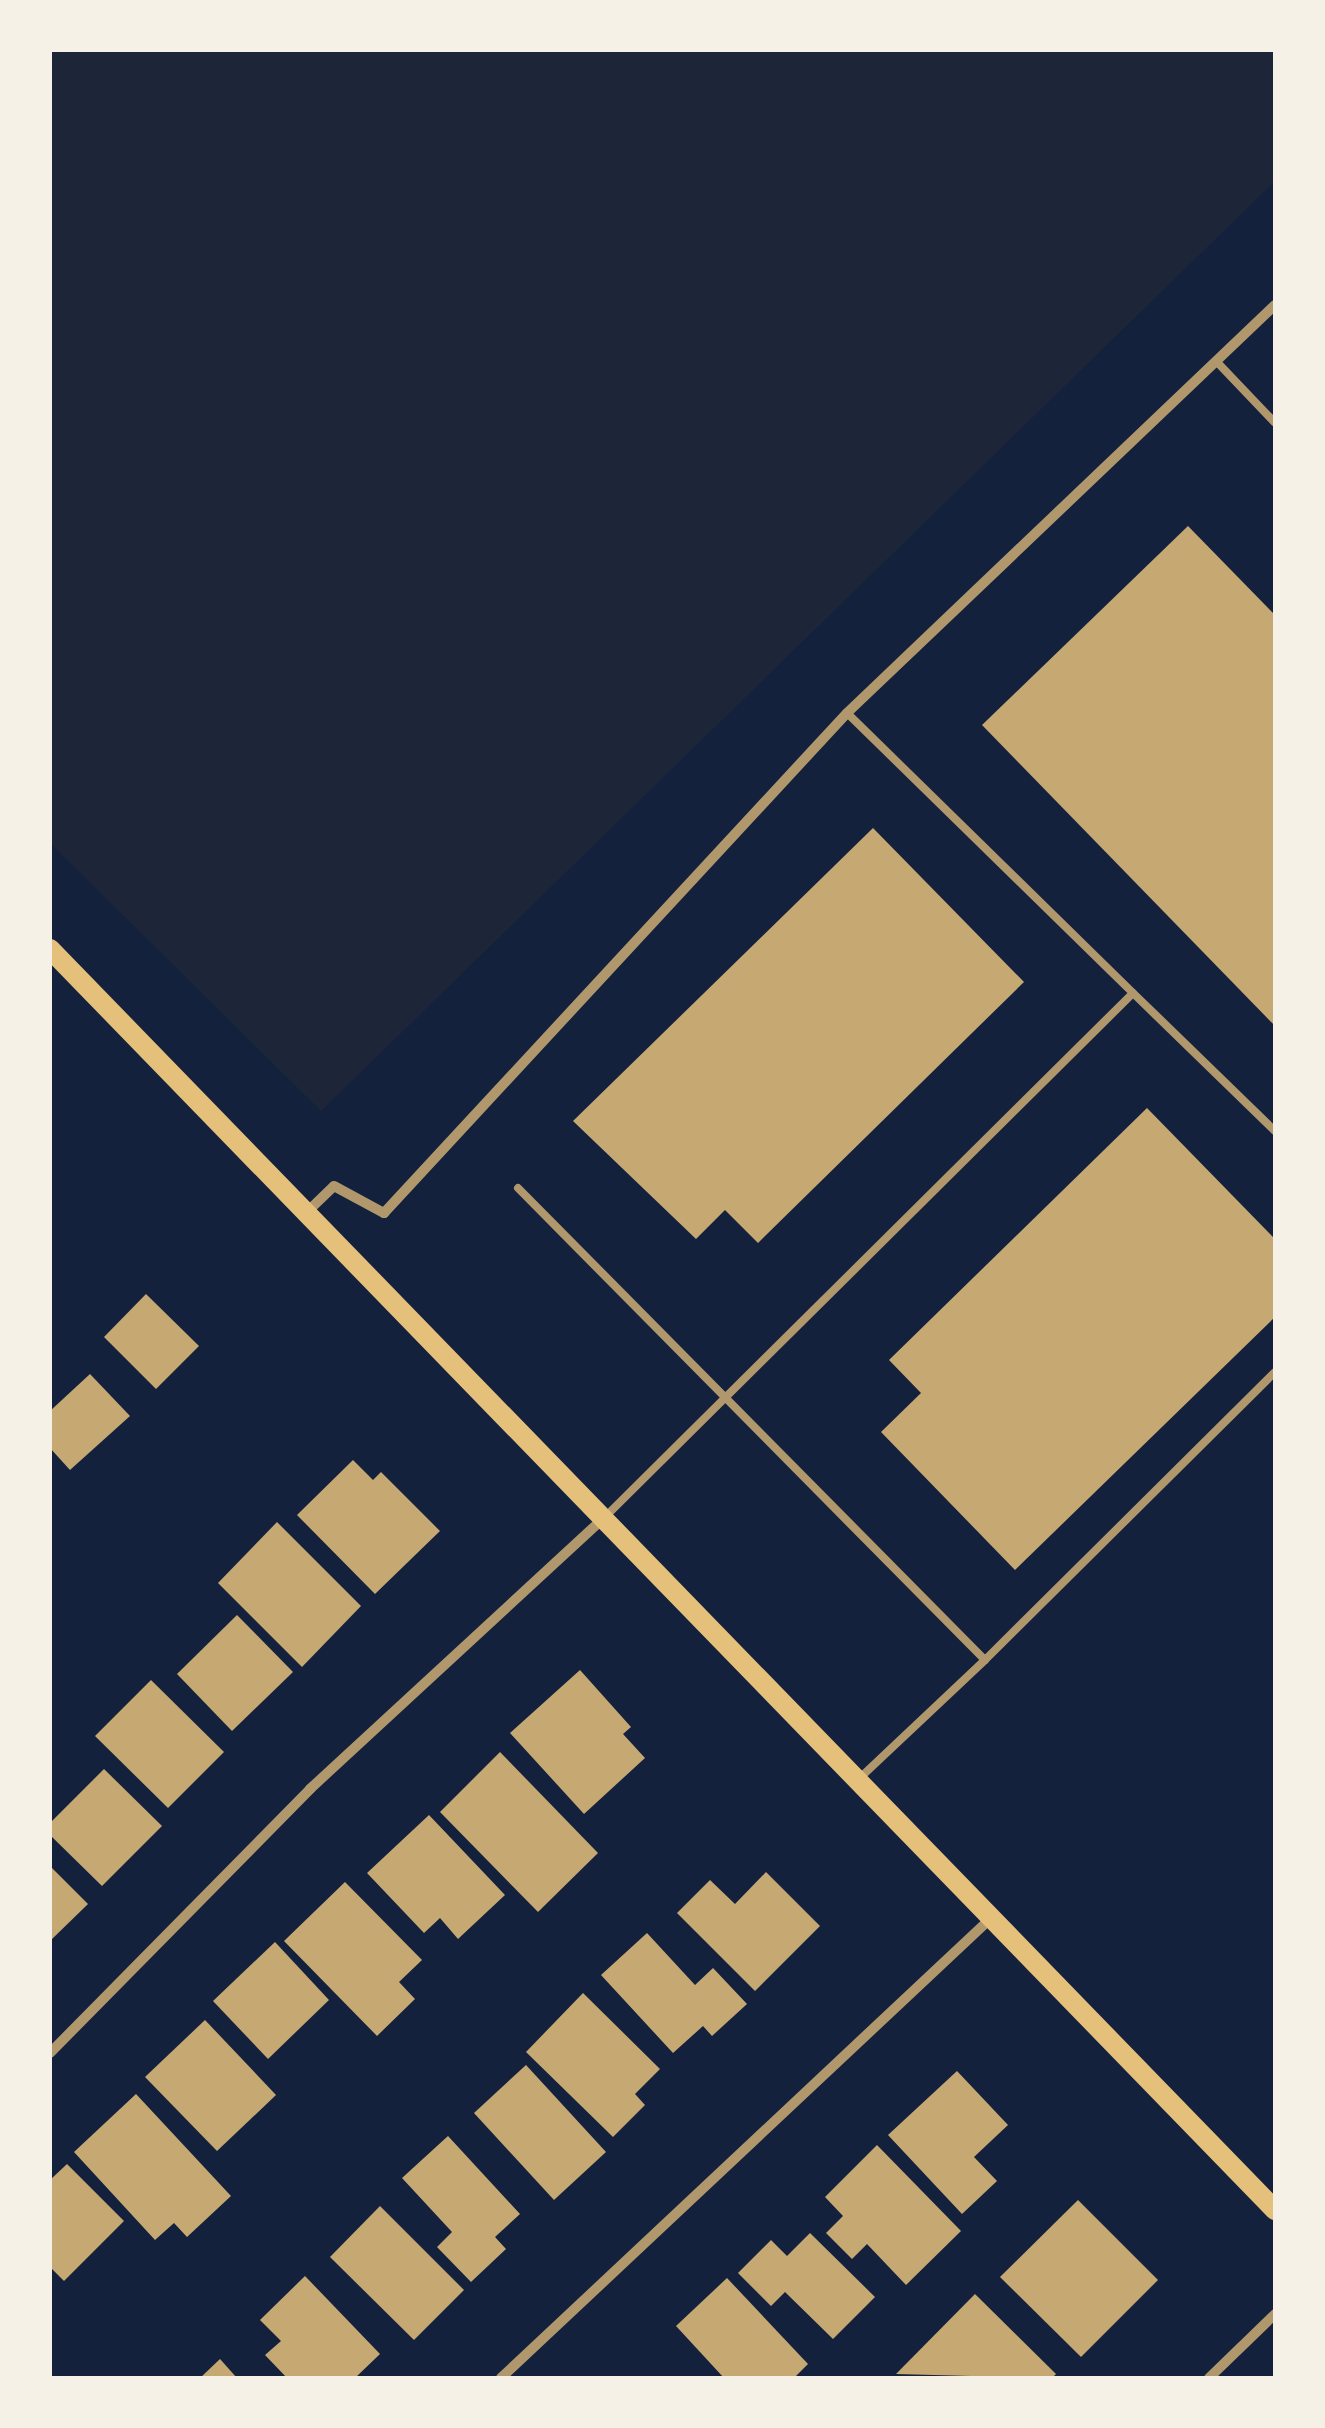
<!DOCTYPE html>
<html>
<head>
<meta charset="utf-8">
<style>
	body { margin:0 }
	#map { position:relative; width:1325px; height:2428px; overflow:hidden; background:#14213d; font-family:Inter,sans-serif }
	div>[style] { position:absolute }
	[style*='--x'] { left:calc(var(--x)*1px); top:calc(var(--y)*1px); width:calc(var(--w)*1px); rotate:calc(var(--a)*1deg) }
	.green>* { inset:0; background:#1d2539 }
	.building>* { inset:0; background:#c6a872 }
	.service>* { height:8px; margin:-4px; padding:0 4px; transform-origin:4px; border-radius:4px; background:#b1986c }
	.minor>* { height:10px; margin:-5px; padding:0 5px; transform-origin:5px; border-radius:5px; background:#b1986c }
	.secondary>* { height:20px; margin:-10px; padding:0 10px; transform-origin:10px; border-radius:10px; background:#e5c07b }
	span { translate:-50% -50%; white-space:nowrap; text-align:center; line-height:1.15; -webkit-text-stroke:10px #f6f1e7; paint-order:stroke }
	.frame { position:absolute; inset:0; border:52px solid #f6f1e7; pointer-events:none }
</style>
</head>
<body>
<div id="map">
	<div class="green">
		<i style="clip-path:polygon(50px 50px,1275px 50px,1275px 181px,321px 1111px,50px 843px)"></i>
	</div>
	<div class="building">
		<i style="clip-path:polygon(1188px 526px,1275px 615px,1275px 1026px,982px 725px)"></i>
		<i style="clip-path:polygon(873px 828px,1024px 982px,758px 1243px,725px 1210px,696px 1239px,573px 1121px)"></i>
		<i style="clip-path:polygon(1147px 1108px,1275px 1239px,1275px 1317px,1015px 1570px,881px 1432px,921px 1393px,889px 1360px)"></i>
		<i style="clip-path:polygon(146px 1294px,199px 1346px,156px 1389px,104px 1337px)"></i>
		<i style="clip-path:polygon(90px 1374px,130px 1416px,70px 1470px,50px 1448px,50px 1411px)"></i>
		<i style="clip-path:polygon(353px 1460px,373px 1480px,381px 1472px,440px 1531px,375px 1594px,297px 1515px)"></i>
		<i style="clip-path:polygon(277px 1522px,361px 1606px,302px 1667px,218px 1583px)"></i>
		<i style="clip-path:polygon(237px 1615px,293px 1672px,232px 1731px,177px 1674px)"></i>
		<i style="clip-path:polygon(580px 1670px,631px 1727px,623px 1734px,645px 1758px,584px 1814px,510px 1733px)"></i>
		<i style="clip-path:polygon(151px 1680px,224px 1752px,168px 1808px,95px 1736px)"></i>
		<i style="clip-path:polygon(500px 1752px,598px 1853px,538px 1912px,440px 1812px)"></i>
		<i style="clip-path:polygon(104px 1769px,162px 1826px,102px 1886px,50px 1835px,50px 1823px)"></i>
		<i style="clip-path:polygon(429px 1815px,505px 1895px,458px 1939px,440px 1918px,424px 1933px,367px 1873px)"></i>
		<i style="clip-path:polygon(50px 1866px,88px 1904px,50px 1941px)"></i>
		<i style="clip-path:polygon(766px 1872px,820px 1926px,755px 1991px,677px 1913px,710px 1880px,735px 1904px)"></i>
		<i style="clip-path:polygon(345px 1882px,422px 1960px,399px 1982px,415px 1999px,377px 2036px,284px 1941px)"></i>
		<i style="clip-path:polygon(647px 1933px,695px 1985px,713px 1968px,747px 2004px,712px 2036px,703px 2026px,673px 2053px,601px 1975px)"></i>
		<i style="clip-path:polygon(275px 1942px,329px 2000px,268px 2059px,213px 2001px)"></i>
		<i style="clip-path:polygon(583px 1993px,660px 2069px,635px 2094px,645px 2105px,613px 2137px,526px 2052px)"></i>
		<i style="clip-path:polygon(205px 2020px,276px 2095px,217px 2151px,145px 2077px)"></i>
		<i style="clip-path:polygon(526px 2065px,606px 2152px,554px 2200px,474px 2113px)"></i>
		<i style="clip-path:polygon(957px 2071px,1008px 2125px,974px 2157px,997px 2181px,962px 2214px,888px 2135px)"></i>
		<i style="clip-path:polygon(136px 2094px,231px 2196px,187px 2237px,174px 2223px,155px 2240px,74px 2152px)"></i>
		<i style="clip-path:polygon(448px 2136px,520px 2214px,495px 2237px,506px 2249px,471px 2282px,437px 2247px,452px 2232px,402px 2178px)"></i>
		<i style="clip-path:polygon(877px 2145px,961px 2231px,906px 2285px,867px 2244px,852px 2259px,826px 2233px,843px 2216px,825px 2197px)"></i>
		<i style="clip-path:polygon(67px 2164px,124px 2221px,64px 2281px,50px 2267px,50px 2180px)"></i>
		<i style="clip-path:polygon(1078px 2200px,1158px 2280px,1081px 2357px,1000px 2277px)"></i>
		<i style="clip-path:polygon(380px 2206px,464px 2290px,414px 2340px,330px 2257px)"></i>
		<i style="clip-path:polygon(810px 2233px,875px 2297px,833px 2339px,785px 2292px,771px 2306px,738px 2273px,771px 2240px,787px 2256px)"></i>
		<i style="clip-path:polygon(305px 2276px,380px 2354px,355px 2378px,287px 2378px,265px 2355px,281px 2341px,260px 2320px)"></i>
		<i style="clip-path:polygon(727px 2278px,808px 2364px,794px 2378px,724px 2378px,676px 2326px)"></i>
		<i style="clip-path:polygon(975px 2294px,1056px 2374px,1052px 2378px,896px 2374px)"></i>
		<i style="clip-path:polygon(220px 2359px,237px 2378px,200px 2378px)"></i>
	</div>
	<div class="service">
		<i style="--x:1217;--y:362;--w:84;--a:46.4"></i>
		<i style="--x:1133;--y:993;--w:198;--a:44.2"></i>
		<i style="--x:518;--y:1188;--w:664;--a:45.31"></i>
		<i style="--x:985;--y:1660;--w:170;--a:136.7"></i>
		<i style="--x:604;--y:1518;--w:745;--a:-44.78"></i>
		<i style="--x:1133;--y:993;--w:400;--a:-135.6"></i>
		<i style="--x:985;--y:1660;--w:409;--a:-44.8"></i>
	</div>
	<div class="minor">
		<i style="--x:307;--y:1212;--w:37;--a:-44"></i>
		<i style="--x:334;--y:1186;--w:57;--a:28.4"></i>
		<i style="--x:384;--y:1213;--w:681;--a:-47.2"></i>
		<i style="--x:847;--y:713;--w:591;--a:-43.63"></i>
		<i style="--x:50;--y:2053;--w:371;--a:-45.4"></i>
		<i style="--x:310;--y:1789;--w:398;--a:-42.7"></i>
		<i style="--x:501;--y:2378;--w:672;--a:-43.19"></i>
		<i style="--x:1209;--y:2378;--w:92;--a:-44.1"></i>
	</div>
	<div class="secondary">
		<i style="--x:50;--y:949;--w:1758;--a:45.83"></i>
	</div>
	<div class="frame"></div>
</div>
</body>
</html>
